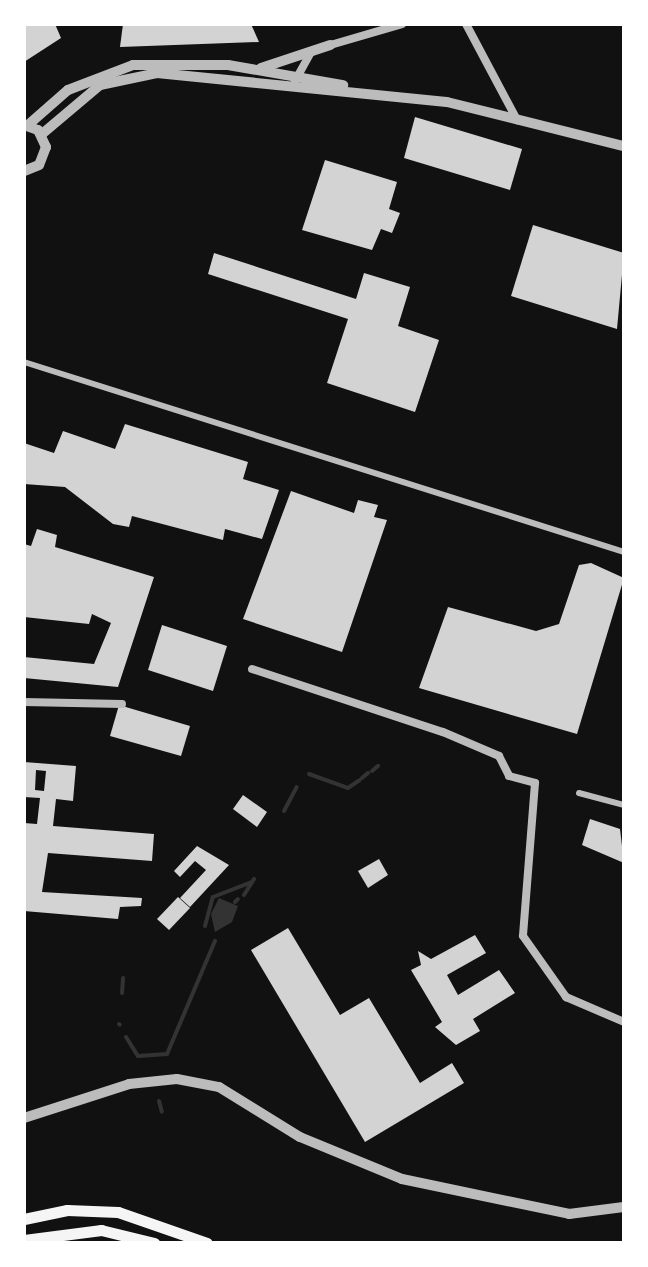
<!DOCTYPE html>
<html>
<head>
<meta charset="utf-8">
<style>
	body { margin:0 }
	#map { position:relative; width:648px; height:1267px; overflow:hidden; background:#111; font-family:Barlow,sans-serif }
	div>[style] { position:absolute }
	[style*='--x'] { left:calc(var(--x)*1px); top:calc(var(--y)*1px); width:calc(var(--w)*1px); rotate:calc(var(--a)*1deg) }
	.water>* { inset:0; background:#333 }
	.stream>* { height:4px; margin:-2px; padding:0 2px; transform-origin:2px; border-radius:2px; background:#333 }
	.building>* { inset:0; background:#d3d3d3 }
	.pedestrian>* { height:6px; margin:-3px; padding:0 3px; transform-origin:3px; border-radius:3px; background:#bcbcbc }
	.minor>* { height:8px; margin:-4px; padding:0 4px; transform-origin:4px; border-radius:4px; background:#bcbcbc }
	.tertiary>* { height:10px; margin:-5px; padding:0 5px; transform-origin:5px; border-radius:5px; background:#bcbcbc }
	.secondary>* { height:11px; margin:-5.5px; padding:0 5.5px; transform-origin:5.5px; border-radius:5.5px; background:#f5f5f5 }
	span { translate:-50% -50%; white-space:nowrap; text-align:center; line-height:1.15; -webkit-text-stroke:8px #fff; paint-order:stroke }
	.frame { position:absolute; inset:0; border:26px solid #fff; pointer-events:none }
</style>
</head>
<body>
<div id="map">
	<div class="water">
		<i style="clip-path:polygon(219px 898px,238px 906px,232px 922px,215px 932px,211px 914px)"></i>
	</div>
	<div class="stream">
		<i style="--x:372;--y:771;--w:8;--a:-40"></i>
		<i style="--x:309;--y:774;--w:41;--a:19.7"></i>
		<i style="--x:348;--y:788;--w:14;--a:-34"></i>
		<i style="--x:362;--y:778;--w:8;--a:-40"></i>
		<i style="--x:284;--y:811;--w:27;--a:-62"></i>
		<i style="--x:244;--y:895;--w:19;--a:-58"></i>
		<i style="--x:235;--y:902;--w:4;--a:-45"></i>
		<i style="--x:205;--y:926;--w:30;--a:-75"></i>
		<i style="--x:213;--y:897;--w:42;--a:-21"></i>
		<i style="--x:122;--y:993;--w:15;--a:-86"></i>
		<i style="--x:119;--y:1024;--w:1;--a:45"></i>
		<i style="--x:126;--y:1037;--w:22;--a:58"></i>
		<i style="--x:138;--y:1056;--w:29;--a:-4"></i>
		<i style="--x:167;--y:1054;--w:123;--a:-67"></i>
		<i style="--x:159;--y:1101;--w:11;--a:75"></i>
	</div>
	<div class="building">
		<i style="clip-path:polygon(24px 24px,55px 24px,61px 38px,24px 62px)"></i>
		<i style="clip-path:polygon(123px 24px,251px 24px,259px 42px,120px 47px)"></i>
		<i style="clip-path:polygon(415px 117px,522px 149px,510px 190px,404px 158px)"></i>
		<i style="clip-path:polygon(325px 160px,397px 182px,389px 209px,400px 213px,392px 233px,381px 229px,372px 250px,302px 230px)"></i>
		<i style="clip-path:polygon(533px 225px,624px 253px,617px 329px,511px 296px)"></i>
		<i style="clip-path:polygon(214px 253px,356px 299px,364px 273px,410px 287px,398px 326px,439px 340px,415px 412px,327px 383px,348px 319px,208px 274px)"></i>
		<i style="clip-path:polygon(125px 424px,248px 462px,243px 479px,279px 490px,262px 539px,225px 529px,223px 540px,132px 516px,129px 527px,113px 524px,65px 487px,24px 484px,24px 443px,54px 453px,63px 431px,115px 449px)"></i>
		<i style="clip-path:polygon(291px 491px,354px 513px,358px 500px,378px 505px,374px 517px,387px 520px,342px 652px,243px 619px)"></i>
		<i style="clip-path:polygon(37px 529px,57px 535px,55px 547px,154px 577px,118px 687px,24px 678px,24px 657px,94px 664px,111px 623px,92px 614px,89px 624px,24px 617px,24px 544px,31px 546px)"></i>
		<i style="clip-path:polygon(591px 563px,624px 578px,577px 734px,419px 688px,448px 607px,536px 631px,559px 624px,579px 565px)"></i>
		<i style="clip-path:polygon(162px 625px,227px 646px,213px 691px,148px 670px)"></i>
		<i style="clip-path:polygon(119px 705px,190px 726px,181px 756px,110px 736px)"></i>
		<i style="clip-path:polygon(evenodd,24px 762px,76px 766px,73px 801px,56px 799px,53px 826px,154px 834px,152px 861px,48px 853px,42px 892px,142px 898px,141px 906px,120px 907px,118px 919px,24px 911px,24px 823px,37px 824px,40px 798px,24px 797px,24px 762px,36px 770px,46px 771px,44px 791px,35px 790px,36px 770px)"></i>
		<i style="clip-path:polygon(243px 795px,267px 812px,257px 827px,233px 809px)"></i>
		<i style="clip-path:polygon(590px 819px,620px 829px,624px 863px,582px 845px)"></i>
		<i style="clip-path:polygon(197px 846px,229px 865px,190px 907px,180px 898px,206px 870px,195px 861px,180px 877px,174px 871px)"></i>
		<i style="clip-path:polygon(379px 859px,388px 875px,368px 888px,358px 871px)"></i>
		<i style="clip-path:polygon(178px 897px,190px 908px,169px 930px,157px 919px)"></i>
		<i style="clip-path:polygon(288px 928px,340px 1015px,369px 998px,420px 1083px,452px 1063px,464px 1083px,365px 1142px,251px 950px)"></i>
		<i style="clip-path:polygon(475px 935px,486px 953px,447px 975px,458px 995px,499px 970px,515px 993px,473px 1019px,480px 1031px,456px 1045px,435px 1027px,442px 1022px,411px 970px,421px 965px,418px 951px,431px 959px)"></i>
	</div>
	<div class="pedestrian">
		<i style="--x:24;--y:362;--w:629;--a:17.57"></i>
		<i style="--x:579;--y:793;--w:47;--a:14.9"></i>
	</div>
	<div class="minor">
		<i style="--x:466;--y:24;--w:109;--a:62"></i>
		<i style="--x:327;--y:46;--w:78;--a:-16.3"></i>
		<i style="--x:295;--y:81;--w:33;--a:-61"></i>
		<i style="--x:252;--y:669;--w:201;--a:18.3"></i>
		<i style="--x:443;--y:732;--w:61;--a:23.2"></i>
		<i style="--x:499;--y:756;--w:22;--a:63"></i>
		<i style="--x:509;--y:776;--w:27;--a:15"></i>
		<i style="--x:535;--y:783;--w:153;--a:94.5"></i>
		<i style="--x:523;--y:936;--w:75;--a:54.8"></i>
		<i style="--x:566;--y:997;--w:63;--a:23.3"></i>
		<i style="--x:24;--y:702;--w:98;--a:1.2"></i>
	</div>
	<div class="tertiary">
		<i style="--x:261;--y:68;--w:73;--a:-18.4"></i>
		<i style="--x:24;--y:125;--w:15;--a:20"></i>
		<i style="--x:38;--y:130;--w:19;--a:65"></i>
		<i style="--x:46;--y:147;--w:19;--a:111"></i>
		<i style="--x:39;--y:165;--w:16;--a:158"></i>
		<i style="--x:28;--y:125;--w:53;--a:-41.2"></i>
		<i style="--x:68;--y:90;--w:70;--a:-21"></i>
		<i style="--x:133;--y:65;--w:95;--a:0"></i>
		<i style="--x:228;--y:65;--w:117;--a:9.9"></i>
		<i style="--x:42;--y:134;--w:76;--a:-40.2"></i>
		<i style="--x:100;--y:85;--w:58;--a:-11.9"></i>
		<i style="--x:157;--y:73;--w:291;--a:5.7"></i>
		<i style="--x:447;--y:102;--w:182;--a:14"></i>
		<i style="--x:24;--y:1118;--w:110;--a:-17.9"></i>
		<i style="--x:129;--y:1084;--w:48;--a:-5.9"></i>
		<i style="--x:177;--y:1079;--w:43;--a:10.8"></i>
		<i style="--x:219;--y:1087;--w:95;--a:31.7"></i>
		<i style="--x:300;--y:1137;--w:110;--a:22.4"></i>
		<i style="--x:402;--y:1179;--w:171;--a:11.8"></i>
		<i style="--x:569;--y:1214;--w:55;--a:-7.3"></i>
	</div>
	<div class="secondary">
		<i style="--x:24;--y:1219;--w:44;--a:-11.8"></i>
		<i style="--x:67;--y:1210;--w:51;--a:2.2"></i>
		<i style="--x:118;--y:1212;--w:94;--a:19.2"></i>
		<i style="--x:24;--y:1240;--w:78;--a:-7.4"></i>
		<i style="--x:101;--y:1230;--w:55;--a:13.8"></i>
	</div>
	<div class="frame"></div>
</div>
</body>
</html>
